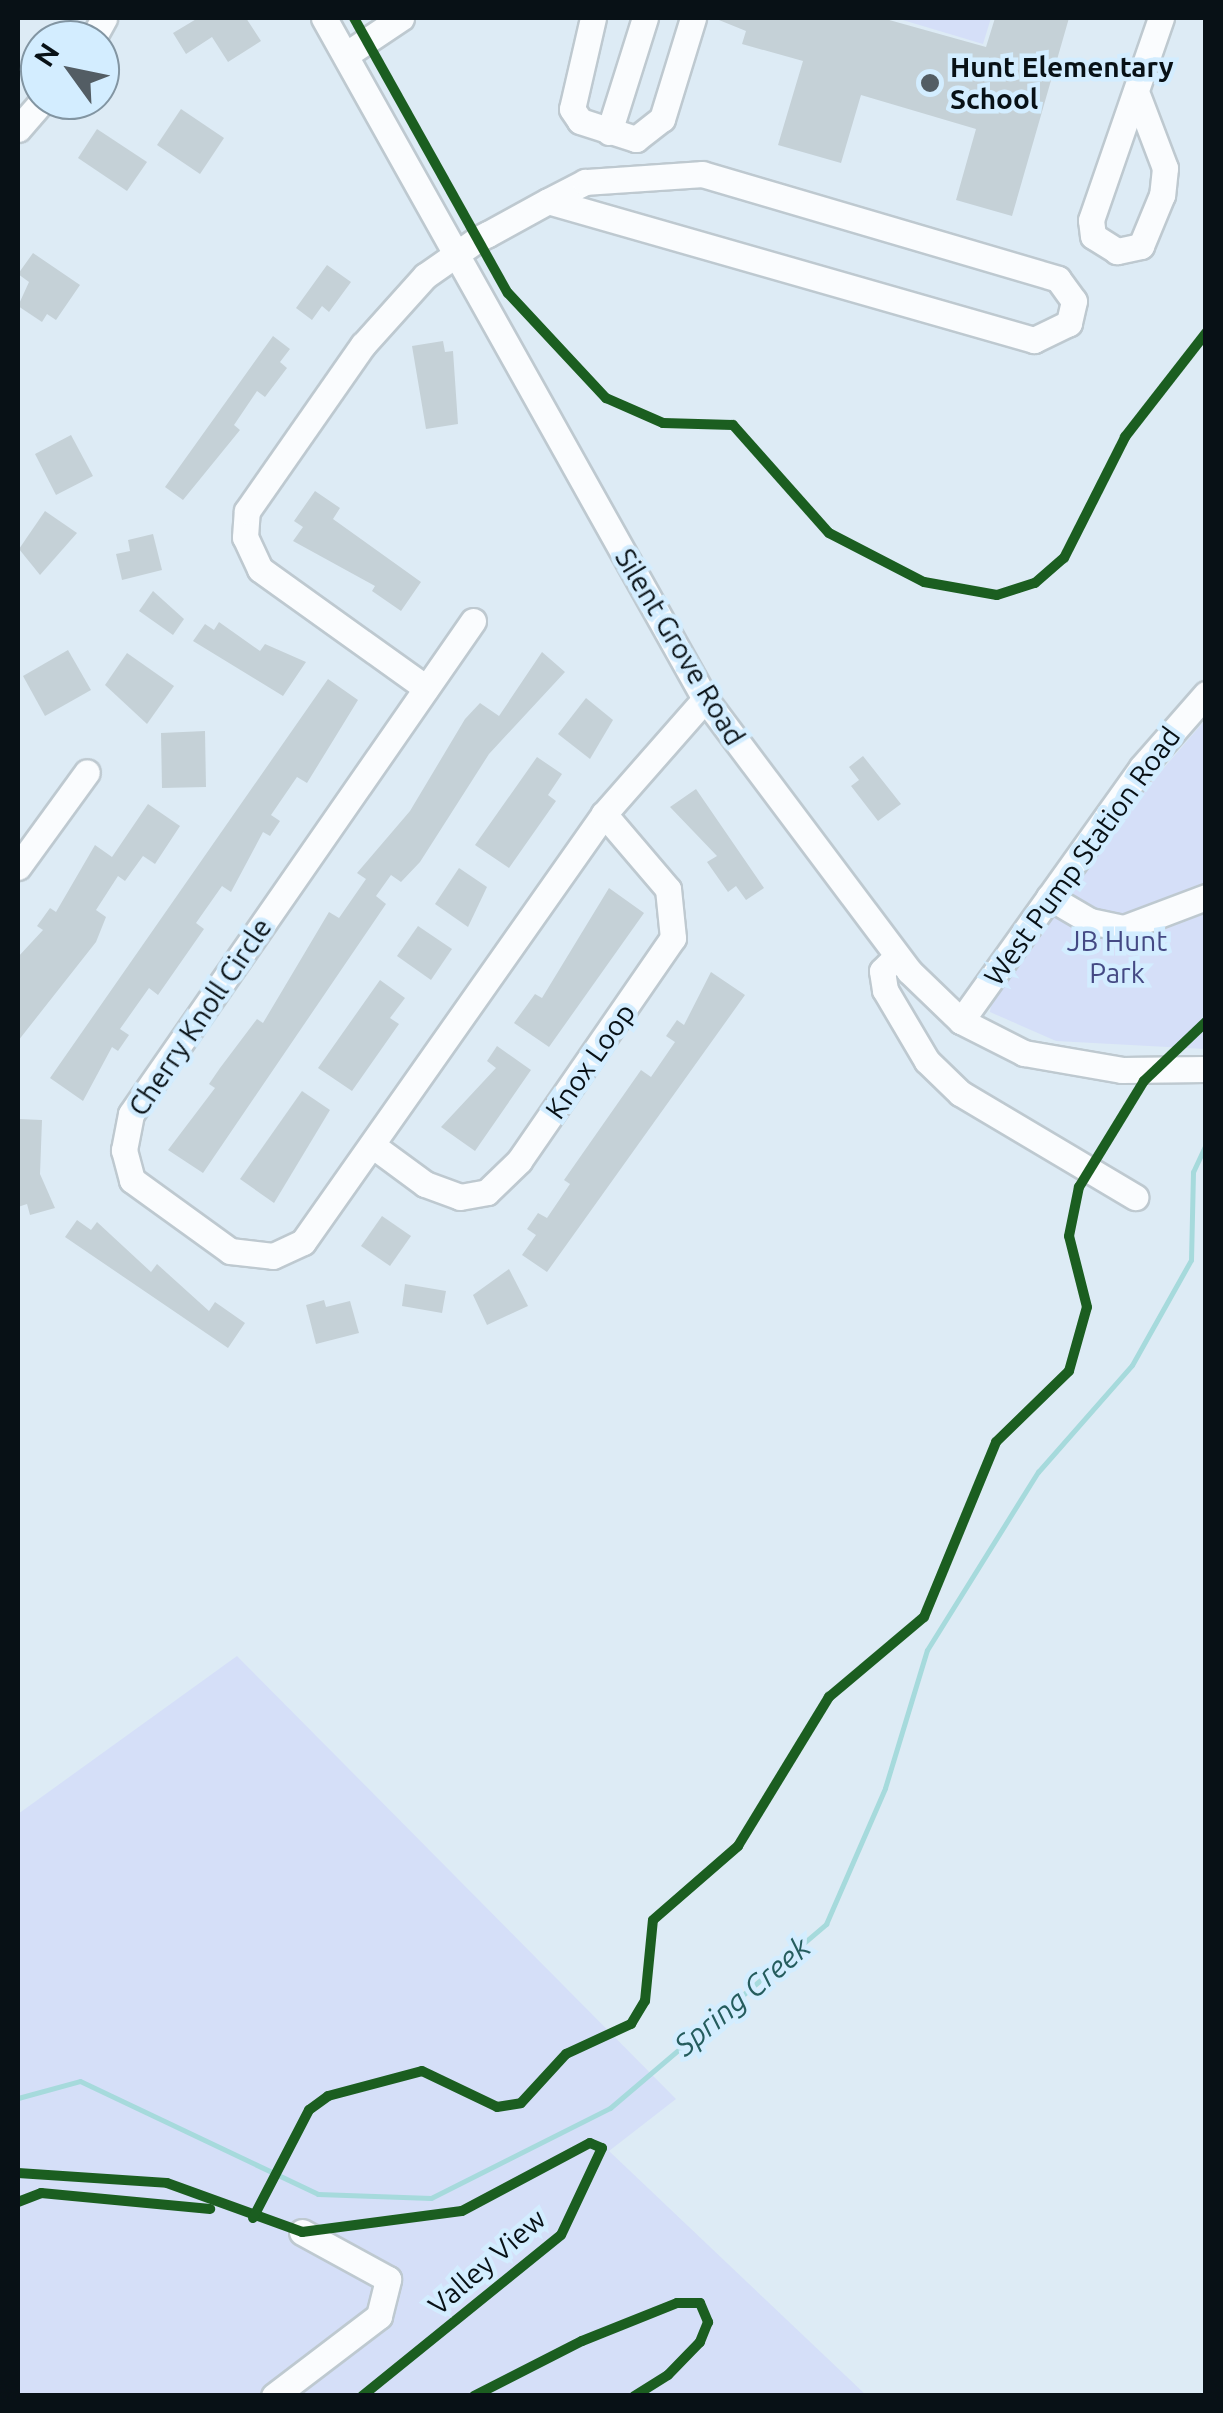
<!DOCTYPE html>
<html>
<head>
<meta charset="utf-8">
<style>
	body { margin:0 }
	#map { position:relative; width:1223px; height:2413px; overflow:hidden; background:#ddebf5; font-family:Ubuntu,sans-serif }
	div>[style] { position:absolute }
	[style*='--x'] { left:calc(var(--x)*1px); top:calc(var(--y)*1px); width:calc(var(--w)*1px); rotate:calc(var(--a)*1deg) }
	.green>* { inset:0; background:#d5dff8 }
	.stream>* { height:5px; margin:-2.5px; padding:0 2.5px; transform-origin:2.5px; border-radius:2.5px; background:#a6dadc }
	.building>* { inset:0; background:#c5d1d7 }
	.roads { filter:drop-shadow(2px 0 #bec9d0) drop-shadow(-2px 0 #bec9d0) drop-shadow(0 2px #bec9d0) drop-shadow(0 -2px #bec9d0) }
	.minor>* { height:25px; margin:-12.5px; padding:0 12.5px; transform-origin:12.5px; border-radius:12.5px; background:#fafcfe }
	.cycleway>* { height:10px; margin:-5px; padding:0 5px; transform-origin:5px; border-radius:5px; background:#1b5e20 }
	.dots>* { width:28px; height:28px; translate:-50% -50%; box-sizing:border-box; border:5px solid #d3edff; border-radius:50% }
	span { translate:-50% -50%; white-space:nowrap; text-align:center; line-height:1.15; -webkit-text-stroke:9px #d3edff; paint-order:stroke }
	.poi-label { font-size:28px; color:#081116; font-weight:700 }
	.left { translate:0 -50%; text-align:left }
	.street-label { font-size:28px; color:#081116 }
	.park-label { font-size:28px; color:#444984 }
	.water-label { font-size:30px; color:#255d5e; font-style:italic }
	.frame { position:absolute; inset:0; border:20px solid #081116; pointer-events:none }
	.north { position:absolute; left:20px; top:20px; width:100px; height:100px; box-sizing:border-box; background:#d3edff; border:2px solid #8295a2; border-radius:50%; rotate:303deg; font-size:28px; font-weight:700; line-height:40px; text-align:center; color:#081116 }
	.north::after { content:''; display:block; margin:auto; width:35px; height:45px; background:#535d64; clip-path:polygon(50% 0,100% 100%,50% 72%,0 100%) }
</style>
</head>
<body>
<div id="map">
	<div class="green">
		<i style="clip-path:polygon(896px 18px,991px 18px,983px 44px)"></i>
		<i style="clip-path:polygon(1205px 720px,1205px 1049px,1056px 1041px,990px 1012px,993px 986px,1050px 901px)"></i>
		<i style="clip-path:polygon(237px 1656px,676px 2099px,609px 2151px,866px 2395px,18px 2395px,18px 1814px)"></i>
	</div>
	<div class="stream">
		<i style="--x:18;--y:2098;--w:64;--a:-15.3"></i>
		<i style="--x:80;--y:2081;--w:263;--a:25.4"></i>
		<i style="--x:318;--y:2194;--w:113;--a:2"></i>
		<i style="--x:431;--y:2198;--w:200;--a:-26.7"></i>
		<i style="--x:610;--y:2108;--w:284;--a:-40.4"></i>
		<i style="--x:826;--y:1924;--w:148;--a:-66.5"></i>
		<i style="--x:885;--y:1788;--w:144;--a:-73.1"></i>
		<i style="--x:927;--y:1650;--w:210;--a:-58.1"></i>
		<i style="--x:1038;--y:1472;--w:142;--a:-48.7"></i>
		<i style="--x:1132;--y:1365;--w:120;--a:-60.7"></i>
		<i style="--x:1191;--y:1260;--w:88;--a:-88.7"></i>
		<i style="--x:1193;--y:1172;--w:31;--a:-65"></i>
	</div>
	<div class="building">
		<i style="clip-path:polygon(198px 18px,246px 18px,261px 41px,228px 62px,212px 37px,186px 54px,173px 33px)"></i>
		<i style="clip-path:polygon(714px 18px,882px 18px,986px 47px,995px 18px,1069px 18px,1012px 216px,956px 200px,976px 129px,861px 95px,841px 163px,778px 145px,803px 61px,742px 44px,746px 31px)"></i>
		<i style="clip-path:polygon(181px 109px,224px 138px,200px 174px,157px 145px)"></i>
		<i style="clip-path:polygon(97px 129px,147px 162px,127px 191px,78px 158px)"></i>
		<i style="clip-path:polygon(33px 253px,80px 285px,56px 320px,47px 314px,42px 322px,18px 306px,29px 282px,18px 274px)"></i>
		<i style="clip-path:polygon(327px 265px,351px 282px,329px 312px,322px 306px,312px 320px,296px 308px)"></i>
		<i style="clip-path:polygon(273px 336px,290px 349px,280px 362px,287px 368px,265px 397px,257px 391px,234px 425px,240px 430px,183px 500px,165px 487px)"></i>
		<i style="clip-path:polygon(443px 341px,445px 352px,453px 351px,458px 424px,426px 429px,412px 346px)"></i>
		<i style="clip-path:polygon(71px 435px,93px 476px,56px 495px,35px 454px)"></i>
		<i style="clip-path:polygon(315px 491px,340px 508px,333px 519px,421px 582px,401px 611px,372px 591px,375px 586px,293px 541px,303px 527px,294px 521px)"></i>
		<i style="clip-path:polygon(45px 511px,77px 533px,40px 575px,19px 549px)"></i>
		<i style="clip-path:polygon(153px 534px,162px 570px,122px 580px,116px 554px,130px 551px,128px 540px)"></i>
		<i style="clip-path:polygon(153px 591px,184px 619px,173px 635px,139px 611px)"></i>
		<i style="clip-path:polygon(219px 622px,260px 651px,265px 644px,306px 662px,283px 696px,193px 641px,205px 624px,214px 630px)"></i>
		<i style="clip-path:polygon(68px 650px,91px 690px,45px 716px,23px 676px)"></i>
		<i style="clip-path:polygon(542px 652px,565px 672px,489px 754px,420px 862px,401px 882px,391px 875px,376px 896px,386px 904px,203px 1173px,168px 1150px,215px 1088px,209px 1084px,220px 1068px,257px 1019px,263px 1023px,329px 912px,339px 918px,366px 879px,357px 873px,410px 811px,465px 719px,480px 703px,499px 716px)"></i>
		<i style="clip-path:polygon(127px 653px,174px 686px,147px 724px,105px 685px)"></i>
		<i style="clip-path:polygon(328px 679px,358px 700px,307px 783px,297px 777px,271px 815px,280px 821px,270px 836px,263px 832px,231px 892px,222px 886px,196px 923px,204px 929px,158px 995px,149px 988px,120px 1029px,129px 1035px,118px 1051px,112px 1047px,83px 1101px,50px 1078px)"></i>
		<i style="clip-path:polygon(586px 698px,613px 720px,590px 759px,558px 734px)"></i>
		<i style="clip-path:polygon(205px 731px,206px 787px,162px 788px,161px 733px)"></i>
		<i style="clip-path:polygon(863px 756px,901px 804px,878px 821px,851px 786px,859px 780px,849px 767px)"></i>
		<i style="clip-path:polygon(537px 757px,562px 774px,548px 795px,556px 801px,509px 868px,475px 845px)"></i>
		<i style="clip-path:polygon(696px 789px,764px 888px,746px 900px,736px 886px,728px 892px,707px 862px,717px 856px,670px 807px)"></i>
		<i style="clip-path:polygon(148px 804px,180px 826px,155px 864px,143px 856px,125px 881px,118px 876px,96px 910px,106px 917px,96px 942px,18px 1041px,18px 957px,43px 930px,37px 926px,50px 908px,56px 912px,95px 845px,112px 857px)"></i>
		<i style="clip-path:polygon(459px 868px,487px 887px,468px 927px,435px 904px)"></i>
		<i style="clip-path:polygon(609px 888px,644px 913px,549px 1047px,514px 1023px,535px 994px,542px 998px)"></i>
		<i style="clip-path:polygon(418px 926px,452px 949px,431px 980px,397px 956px)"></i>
		<i style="clip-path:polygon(711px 972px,745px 995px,547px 1272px,522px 1255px,536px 1235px,527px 1229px,538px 1213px,547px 1218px,570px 1184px,564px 1180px,641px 1070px,651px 1077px,675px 1042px,666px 1036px,677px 1020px,684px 1025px)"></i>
		<i style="clip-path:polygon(380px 980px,405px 998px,390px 1018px,399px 1024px,352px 1091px,318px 1068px)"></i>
		<i style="clip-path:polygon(497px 1046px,531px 1070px,475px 1151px,441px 1127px,496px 1068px,487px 1061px)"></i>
		<i style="clip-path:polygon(302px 1091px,330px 1110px,274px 1203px,240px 1179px)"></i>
		<i style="clip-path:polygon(18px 1119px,42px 1120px,40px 1174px,55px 1208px,30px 1215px,27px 1204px,18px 1207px)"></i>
		<i style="clip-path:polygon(382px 1216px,411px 1236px,390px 1266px,361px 1246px)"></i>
		<i style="clip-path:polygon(77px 1220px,91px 1230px,97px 1222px,151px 1272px,157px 1264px,209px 1311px,215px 1302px,245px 1323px,228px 1348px,65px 1237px)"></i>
		<i style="clip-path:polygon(509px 1269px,528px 1306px,487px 1325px,473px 1295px)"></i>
		<i style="clip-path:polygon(405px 1284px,446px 1291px,442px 1313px,402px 1306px)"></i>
		<i style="clip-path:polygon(324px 1300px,326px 1307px,350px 1301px,359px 1333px,316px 1344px,306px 1305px)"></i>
	</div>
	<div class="roads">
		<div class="minor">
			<i style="--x:324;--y:18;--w:780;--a:60.77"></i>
			<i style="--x:705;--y:699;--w:340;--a:53.1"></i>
			<i style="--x:909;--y:971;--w:72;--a:43.9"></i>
			<i style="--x:961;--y:1021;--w:71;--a:26.9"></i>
			<i style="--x:1024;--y:1053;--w:99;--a:9.8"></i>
			<i style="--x:1122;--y:1070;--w:84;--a:-0.7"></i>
			<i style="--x:593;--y:18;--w:93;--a:103"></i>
			<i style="--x:572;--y:109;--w:14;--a:56"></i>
			<i style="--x:580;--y:121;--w:59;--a:17.8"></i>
			<i style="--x:636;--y:139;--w:33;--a:-38"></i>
			<i style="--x:662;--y:119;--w:106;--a:-72.9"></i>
			<i style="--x:92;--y:40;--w:25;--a:-61"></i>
			<i style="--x:347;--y:54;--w:65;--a:-33.7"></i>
			<i style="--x:1138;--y:97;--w:76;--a:69.2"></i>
			<i style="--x:1165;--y:168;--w:27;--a:96"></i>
			<i style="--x:1162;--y:195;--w:55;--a:112.4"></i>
			<i style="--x:1141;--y:246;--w:25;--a:168"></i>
			<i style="--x:1117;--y:251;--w:28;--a:-148"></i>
			<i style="--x:1093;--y:236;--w:16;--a:-97"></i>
			<i style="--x:1091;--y:220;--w:214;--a:-70.9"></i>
			<i style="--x:18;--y:129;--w:38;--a:-49"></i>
			<i style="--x:609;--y:132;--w:120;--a:-72.5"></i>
			<i style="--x:473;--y:621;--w:600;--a:124.75"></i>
			<i style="--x:131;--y:1114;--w:37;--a:101"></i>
			<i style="--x:124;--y:1150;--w:31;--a:75"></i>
			<i style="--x:132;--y:1180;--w:121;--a:35.9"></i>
			<i style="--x:230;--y:1251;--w:43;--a:6.6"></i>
			<i style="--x:273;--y:1256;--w:33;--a:-25"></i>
			<i style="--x:303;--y:1242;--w:523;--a:-54.88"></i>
			<i style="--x:604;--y:814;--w:153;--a:-48.7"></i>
			<i style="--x:426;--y:688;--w:204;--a:-144.4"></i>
			<i style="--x:260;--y:569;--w:35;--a:-115"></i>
			<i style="--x:245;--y:537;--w:26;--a:-86"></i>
			<i style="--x:247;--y:511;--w:203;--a:-55.1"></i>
			<i style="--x:363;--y:345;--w:93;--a:-48.1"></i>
			<i style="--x:425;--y:276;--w:65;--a:-34.9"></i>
			<i style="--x:478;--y:239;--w:11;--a:-27"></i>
			<i style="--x:488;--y:234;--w:68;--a:-28.8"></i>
			<i style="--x:548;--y:201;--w:42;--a:-27.2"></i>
			<i style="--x:585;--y:182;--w:117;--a:-3.9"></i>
			<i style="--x:702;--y:174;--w:371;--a:16.4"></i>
			<i style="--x:1058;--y:279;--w:27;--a:54"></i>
			<i style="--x:1074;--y:301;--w:23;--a:103"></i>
			<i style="--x:1069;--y:323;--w:39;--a:154"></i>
			<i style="--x:1034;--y:340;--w:505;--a:-164.04"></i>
			<i style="--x:18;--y:867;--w:117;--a:-54"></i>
			<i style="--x:1049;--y:897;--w:48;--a:30.3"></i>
			<i style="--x:1090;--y:921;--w:35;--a:12"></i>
			<i style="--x:1124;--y:928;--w:88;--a:-20.7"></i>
			<i style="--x:897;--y:956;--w:21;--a:135"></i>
			<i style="--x:882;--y:971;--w:19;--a:81"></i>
			<i style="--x:885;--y:990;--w:82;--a:59.4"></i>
			<i style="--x:927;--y:1061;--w:46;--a:44.1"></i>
			<i style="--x:960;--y:1093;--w:204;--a:30.7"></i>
			<i style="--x:961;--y:1021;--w:312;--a:-54.5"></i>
			<i style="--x:1142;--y:767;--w:97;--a:-48.8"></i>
			<i style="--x:372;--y:1145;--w:66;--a:36.3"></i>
			<i style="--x:425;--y:1184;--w:37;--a:20"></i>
			<i style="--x:460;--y:1197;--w:27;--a:-10"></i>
			<i style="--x:487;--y:1192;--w:45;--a:-44.1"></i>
			<i style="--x:519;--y:1161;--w:271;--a:-55.4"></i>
			<i style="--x:673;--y:938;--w:49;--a:-95.8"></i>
			<i style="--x:668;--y:889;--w:99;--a:-130.5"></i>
			<i style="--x:274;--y:2396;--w:132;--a:-37.3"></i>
			<i style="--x:379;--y:2316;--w:38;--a:-76"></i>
			<i style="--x:388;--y:2279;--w:98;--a:-151.3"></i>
		</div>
	</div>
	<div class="cycleway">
		<i style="--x:354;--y:18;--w:315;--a:60.8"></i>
		<i style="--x:508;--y:293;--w:144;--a:47"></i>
		<i style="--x:606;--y:398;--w:62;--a:23.7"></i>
		<i style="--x:663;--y:423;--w:70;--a:1.6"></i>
		<i style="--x:733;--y:425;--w:144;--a:48.4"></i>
		<i style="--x:829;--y:533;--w:107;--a:27.3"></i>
		<i style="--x:924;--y:582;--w:74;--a:10.1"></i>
		<i style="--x:997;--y:595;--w:40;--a:-18"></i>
		<i style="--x:1035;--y:583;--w:38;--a:-41"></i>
		<i style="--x:1064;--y:558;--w:136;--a:-63.2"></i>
		<i style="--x:1125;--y:437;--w:132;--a:-52.1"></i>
		<i style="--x:18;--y:2173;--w:149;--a:3.8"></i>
		<i style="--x:167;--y:2183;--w:144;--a:19.9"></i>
		<i style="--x:302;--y:2232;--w:161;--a:-7.5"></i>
		<i style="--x:462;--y:2211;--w:145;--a:-28"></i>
		<i style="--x:590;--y:2143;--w:13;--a:23"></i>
		<i style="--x:602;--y:2148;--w:96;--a:115.2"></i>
		<i style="--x:561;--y:2235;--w:256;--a:141"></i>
		<i style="--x:18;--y:2202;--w:25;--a:-21"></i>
		<i style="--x:41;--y:2193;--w:170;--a:5.4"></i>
		<i style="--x:253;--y:2218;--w:122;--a:-62.6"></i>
		<i style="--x:309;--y:2110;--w:24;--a:-36"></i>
		<i style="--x:328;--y:2096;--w:97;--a:-14.9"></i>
		<i style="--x:422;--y:2071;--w:83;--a:25.6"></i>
		<i style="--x:497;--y:2107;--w:24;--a:-9"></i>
		<i style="--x:521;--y:2103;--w:67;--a:-47.4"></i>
		<i style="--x:566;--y:2054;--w:72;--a:-24.8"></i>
		<i style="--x:631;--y:2024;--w:27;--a:-59"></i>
		<i style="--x:645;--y:2001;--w:81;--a:-84.4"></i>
		<i style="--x:653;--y:1920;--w:113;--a:-41"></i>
		<i style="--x:738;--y:1846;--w:175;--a:-58.6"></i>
		<i style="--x:829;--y:1697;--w:124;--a:-40.1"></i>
		<i style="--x:924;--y:1617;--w:189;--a:-67.6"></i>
		<i style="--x:996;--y:1442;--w:102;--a:-44.2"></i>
		<i style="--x:1069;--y:1371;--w:66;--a:-74.3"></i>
		<i style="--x:1087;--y:1307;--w:73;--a:-104.2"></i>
		<i style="--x:1069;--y:1236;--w:50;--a:-78.5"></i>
		<i style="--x:1079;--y:1187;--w:124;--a:-58.5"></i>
		<i style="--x:1144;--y:1081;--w:86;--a:-43.6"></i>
		<i style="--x:474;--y:2396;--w:121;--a:-27"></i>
		<i style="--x:582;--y:2341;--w:102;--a:-21.8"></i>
		<i style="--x:677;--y:2303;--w:23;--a:0"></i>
		<i style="--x:700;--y:2303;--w:21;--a:67"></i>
		<i style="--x:708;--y:2322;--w:22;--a:112"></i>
		<i style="--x:700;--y:2342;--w:46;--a:134.1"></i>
		<i style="--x:668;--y:2375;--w:40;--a:148"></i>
	</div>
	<div class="dots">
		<i style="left:930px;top:83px;background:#535d64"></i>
	</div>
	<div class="poi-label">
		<span class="left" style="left:950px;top:83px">Hunt Elementary<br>School</span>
	</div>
	<div class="street-label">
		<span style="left:680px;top:647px;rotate:59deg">Silent Grove Road</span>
		<span style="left:1082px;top:856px;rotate:-54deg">West Pump Station Road</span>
		<span style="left:200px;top:1017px;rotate:-56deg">Cherry Knoll Circle</span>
		<span style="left:590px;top:1061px;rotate:-55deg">Knox Loop</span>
		<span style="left:487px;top:2262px;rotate:-41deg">Valley View</span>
	</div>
	<div class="park-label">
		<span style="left:1117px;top:957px">JB Hunt<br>Park</span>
	</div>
	<div class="water-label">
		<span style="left:742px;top:1996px;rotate:-40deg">Spring Creek</span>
	</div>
	<div class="frame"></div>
	<div class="north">N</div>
</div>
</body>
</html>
